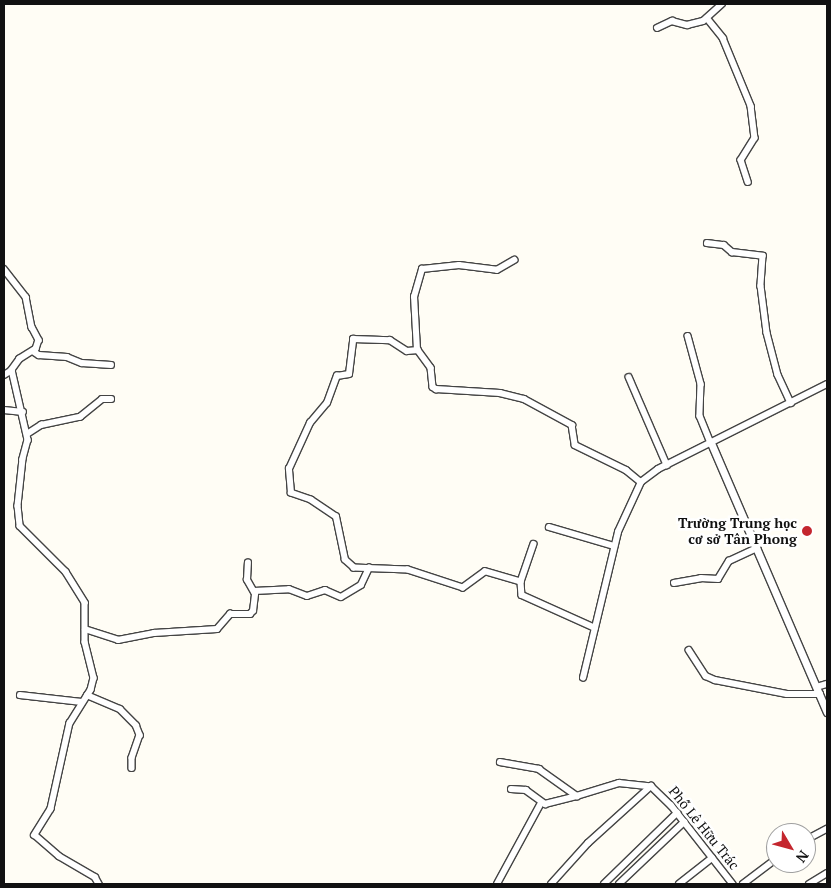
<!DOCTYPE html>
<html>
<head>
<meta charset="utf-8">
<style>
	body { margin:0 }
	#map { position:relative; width:831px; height:888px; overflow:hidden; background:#fffdf5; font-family:"PT Serif",serif }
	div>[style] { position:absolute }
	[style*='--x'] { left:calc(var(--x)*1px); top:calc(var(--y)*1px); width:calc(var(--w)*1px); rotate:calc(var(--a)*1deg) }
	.roads { filter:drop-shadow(1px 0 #444) drop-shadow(-1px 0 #444) drop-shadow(0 1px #444) drop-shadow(0 -1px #444) }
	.minor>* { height:5.5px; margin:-2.75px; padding:0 2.75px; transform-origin:2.75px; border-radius:2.75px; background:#fff }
	.tertiary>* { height:7px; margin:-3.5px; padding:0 3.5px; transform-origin:3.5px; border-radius:3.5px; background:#fff }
	.dots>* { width:14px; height:14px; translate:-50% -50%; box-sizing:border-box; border:2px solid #fff; border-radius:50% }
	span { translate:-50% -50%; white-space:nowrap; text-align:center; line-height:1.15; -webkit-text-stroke:5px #fff; paint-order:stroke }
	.poi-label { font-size:14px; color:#111; font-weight:700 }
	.right { translate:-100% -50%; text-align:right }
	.street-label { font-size:14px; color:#111 }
	.frame { position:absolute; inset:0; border:5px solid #111; pointer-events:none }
	.north { position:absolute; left:766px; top:823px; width:50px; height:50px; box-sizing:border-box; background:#fff; border:1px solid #a0a0a0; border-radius:50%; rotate:127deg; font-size:14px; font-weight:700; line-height:20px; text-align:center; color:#111 }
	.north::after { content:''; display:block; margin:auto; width:18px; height:22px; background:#c4262e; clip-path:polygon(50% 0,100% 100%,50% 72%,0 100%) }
</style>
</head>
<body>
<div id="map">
	<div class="roads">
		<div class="minor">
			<i style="--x:707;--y:18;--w:26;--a:51"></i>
			<i style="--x:723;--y:38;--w:74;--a:67.6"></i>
			<i style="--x:751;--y:106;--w:32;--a:83"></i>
			<i style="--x:755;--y:138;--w:26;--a:122"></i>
			<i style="--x:741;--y:160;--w:23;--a:72"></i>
			<i style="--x:657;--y:28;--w:17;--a:-25"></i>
			<i style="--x:672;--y:21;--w:16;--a:15"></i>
			<i style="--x:687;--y:25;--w:16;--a:-14"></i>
			<i style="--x:703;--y:21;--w:25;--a:-42"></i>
			<i style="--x:707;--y:243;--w:17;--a:7"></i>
			<i style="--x:724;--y:245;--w:11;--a:41"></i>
			<i style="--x:732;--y:252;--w:31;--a:7"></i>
			<i style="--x:763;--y:256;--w:30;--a:94"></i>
			<i style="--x:761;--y:286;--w:47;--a:82.7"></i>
			<i style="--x:767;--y:333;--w:43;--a:75.3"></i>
			<i style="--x:778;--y:375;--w:31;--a:65"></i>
			<i style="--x:4;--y:269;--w:36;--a:52"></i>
			<i style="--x:26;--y:297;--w:31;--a:79"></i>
			<i style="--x:32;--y:327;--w:15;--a:62"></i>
			<i style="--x:39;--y:340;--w:9;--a:108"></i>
			<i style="--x:36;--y:349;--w:19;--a:148"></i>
			<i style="--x:20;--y:359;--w:14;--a:126"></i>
			<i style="--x:12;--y:370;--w:72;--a:77.1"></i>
			<i style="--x:28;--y:440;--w:20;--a:105"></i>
			<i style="--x:23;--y:459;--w:47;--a:96.1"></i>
			<i style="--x:18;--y:506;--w:20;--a:84"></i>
			<i style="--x:20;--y:526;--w:65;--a:45"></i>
			<i style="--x:66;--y:572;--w:36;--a:58"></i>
			<i style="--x:85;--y:603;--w:39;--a:90"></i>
			<i style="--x:85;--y:642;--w:37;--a:76"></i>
			<i style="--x:94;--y:678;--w:12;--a:104"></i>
			<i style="--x:91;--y:690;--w:39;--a:122"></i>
			<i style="--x:70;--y:723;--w:88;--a:102.5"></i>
			<i style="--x:51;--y:809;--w:31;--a:122"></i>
			<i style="--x:35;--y:835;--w:32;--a:41"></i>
			<i style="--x:59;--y:856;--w:42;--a:30.3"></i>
			<i style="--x:95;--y:877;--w:8;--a:60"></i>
			<i style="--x:688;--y:336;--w:50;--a:74.8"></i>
			<i style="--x:701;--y:384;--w:32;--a:92"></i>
			<i style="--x:700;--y:416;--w:29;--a:68"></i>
			<i style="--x:417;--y:350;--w:53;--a:-93.2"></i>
			<i style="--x:414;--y:297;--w:29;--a:-74"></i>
			<i style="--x:422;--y:269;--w:37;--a:-6"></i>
			<i style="--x:459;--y:265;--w:38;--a:7"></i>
			<i style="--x:497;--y:270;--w:20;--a:-30"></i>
			<i style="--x:33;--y:351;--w:7;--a:34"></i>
			<i style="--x:39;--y:355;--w:28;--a:4"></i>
			<i style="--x:67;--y:357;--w:16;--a:22"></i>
			<i style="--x:82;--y:363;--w:29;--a:4"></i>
			<i style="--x:4;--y:375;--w:9;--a:-32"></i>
			<i style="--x:629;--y:377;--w:96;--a:66.6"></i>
			<i style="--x:4;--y:410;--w:19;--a:6"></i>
			<i style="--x:27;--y:434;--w:17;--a:-33"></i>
			<i style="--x:41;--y:425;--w:40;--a:-12"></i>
			<i style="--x:80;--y:417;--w:28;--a:-39"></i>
			<i style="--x:102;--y:399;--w:9;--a:0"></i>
			<i style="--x:549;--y:527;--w:68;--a:16.3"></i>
			<i style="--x:534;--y:544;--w:40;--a:108.9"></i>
			<i style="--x:521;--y:582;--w:13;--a:86"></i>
			<i style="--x:522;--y:595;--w:80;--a:24.3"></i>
			<i style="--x:521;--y:582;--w:37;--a:-164"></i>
			<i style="--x:485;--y:572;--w:27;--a:144"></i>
			<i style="--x:463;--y:588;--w:58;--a:-161.9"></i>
			<i style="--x:408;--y:570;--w:54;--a:-177.9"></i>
			<i style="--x:354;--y:568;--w:12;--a:-138"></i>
			<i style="--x:345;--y:560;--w:44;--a:-101.8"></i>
			<i style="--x:336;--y:517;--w:30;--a:-146"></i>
			<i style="--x:311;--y:500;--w:21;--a:-161"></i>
			<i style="--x:291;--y:493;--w:24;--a:-95"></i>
			<i style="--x:289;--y:469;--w:51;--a:-65.5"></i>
			<i style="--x:310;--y:423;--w:26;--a:-50"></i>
			<i style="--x:327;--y:403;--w:29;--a:-70"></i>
			<i style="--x:337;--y:376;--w:12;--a:-9"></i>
			<i style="--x:349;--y:374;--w:35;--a:-83"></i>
			<i style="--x:353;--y:339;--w:37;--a:2"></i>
			<i style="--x:390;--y:340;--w:20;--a:33"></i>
			<i style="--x:407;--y:351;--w:11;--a:-5"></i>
			<i style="--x:418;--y:350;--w:22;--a:54"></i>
			<i style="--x:431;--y:368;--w:19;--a:84"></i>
			<i style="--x:433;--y:387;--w:4;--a:34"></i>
			<i style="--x:436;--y:389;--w:64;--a:3.6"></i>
			<i style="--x:500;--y:393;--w:25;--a:14"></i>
			<i style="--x:524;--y:399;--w:55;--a:28.4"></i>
			<i style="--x:572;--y:425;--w:20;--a:81"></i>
			<i style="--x:575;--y:445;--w:57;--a:26.1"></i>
			<i style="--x:626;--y:470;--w:19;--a:39"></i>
			<i style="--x:674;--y:583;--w:27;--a:-10"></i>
			<i style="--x:701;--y:578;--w:17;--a:3"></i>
			<i style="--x:718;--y:579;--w:21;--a:-59"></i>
			<i style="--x:729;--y:561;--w:31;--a:-25"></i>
			<i style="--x:254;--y:591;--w:35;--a:-3"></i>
			<i style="--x:289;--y:589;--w:19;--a:21"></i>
			<i style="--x:307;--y:596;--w:19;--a:-18"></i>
			<i style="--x:325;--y:590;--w:17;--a:24"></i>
			<i style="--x:341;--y:597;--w:23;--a:-31"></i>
			<i style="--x:361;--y:585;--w:19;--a:-65"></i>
			<i style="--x:85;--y:629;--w:35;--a:18"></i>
			<i style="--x:118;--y:640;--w:37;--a:-11"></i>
			<i style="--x:154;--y:633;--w:63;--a:-3.6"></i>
			<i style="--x:217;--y:629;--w:20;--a:-49"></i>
			<i style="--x:230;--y:614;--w:20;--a:0"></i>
			<i style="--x:250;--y:614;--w:4;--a:-45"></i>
			<i style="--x:253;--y:611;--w:17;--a:-83"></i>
			<i style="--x:255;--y:594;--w:16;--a:-120"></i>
			<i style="--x:247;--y:580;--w:17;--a:-87"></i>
			<i style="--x:689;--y:650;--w:31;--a:57"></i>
			<i style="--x:706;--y:676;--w:10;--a:24"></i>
			<i style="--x:715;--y:680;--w:73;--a:11"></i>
			<i style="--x:787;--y:694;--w:33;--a:0"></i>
			<i style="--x:583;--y:678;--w:150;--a:-76.5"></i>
			<i style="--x:618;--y:532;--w:55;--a:-65.3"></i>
			<i style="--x:641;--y:482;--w:21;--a:-37"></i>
			<i style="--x:658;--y:469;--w:189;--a:-26.7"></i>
			<i style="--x:817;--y:687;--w:10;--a:-17"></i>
			<i style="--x:20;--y:695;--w:62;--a:6.4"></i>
			<i style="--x:87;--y:695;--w:36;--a:23"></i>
			<i style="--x:120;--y:709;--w:23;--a:45"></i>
			<i style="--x:136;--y:725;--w:11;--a:68"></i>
			<i style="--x:140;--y:735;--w:24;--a:109"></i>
			<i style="--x:132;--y:758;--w:10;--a:90"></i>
			<i style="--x:500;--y:762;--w:40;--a:10"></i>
			<i style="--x:539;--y:769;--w:47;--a:35.4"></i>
			<i style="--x:577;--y:796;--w:44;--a:-17.2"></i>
			<i style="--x:619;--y:783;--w:30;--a:6"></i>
			<i style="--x:511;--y:789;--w:15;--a:4"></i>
			<i style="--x:526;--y:790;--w:24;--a:36"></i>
			<i style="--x:545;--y:804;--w:33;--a:-14"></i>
			<i style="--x:806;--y:840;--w:24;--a:-28"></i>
			<i style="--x:497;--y:884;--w:92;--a:-61.5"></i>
			<i style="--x:551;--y:884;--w:55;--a:-47.9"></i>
			<i style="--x:588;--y:843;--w:85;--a:-42.1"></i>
			<i style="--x:651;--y:786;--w:28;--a:44"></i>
			<i style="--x:671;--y:805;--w:100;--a:51.9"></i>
			<i style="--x:604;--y:884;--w:102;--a:-44.2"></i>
			<i style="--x:619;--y:884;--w:90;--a:-43.6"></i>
			<i style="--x:679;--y:884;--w:42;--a:-38.2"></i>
			<i style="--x:743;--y:884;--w:41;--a:-37.1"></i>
			<i style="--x:809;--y:884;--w:21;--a:-31"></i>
		</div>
		<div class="tertiary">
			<i style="--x:711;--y:443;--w:293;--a:66.7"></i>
		</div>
	</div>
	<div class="dots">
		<i style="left:807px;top:531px;background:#c4262e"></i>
	</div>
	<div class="poi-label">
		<span class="right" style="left:797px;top:531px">Trường Trung học<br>cơ sở Tân Phong</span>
	</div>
	<div class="street-label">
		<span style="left:704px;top:828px;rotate:51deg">Phố Lê Hữu Trác</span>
	</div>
	<div class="frame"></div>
	<div class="north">N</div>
</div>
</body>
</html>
